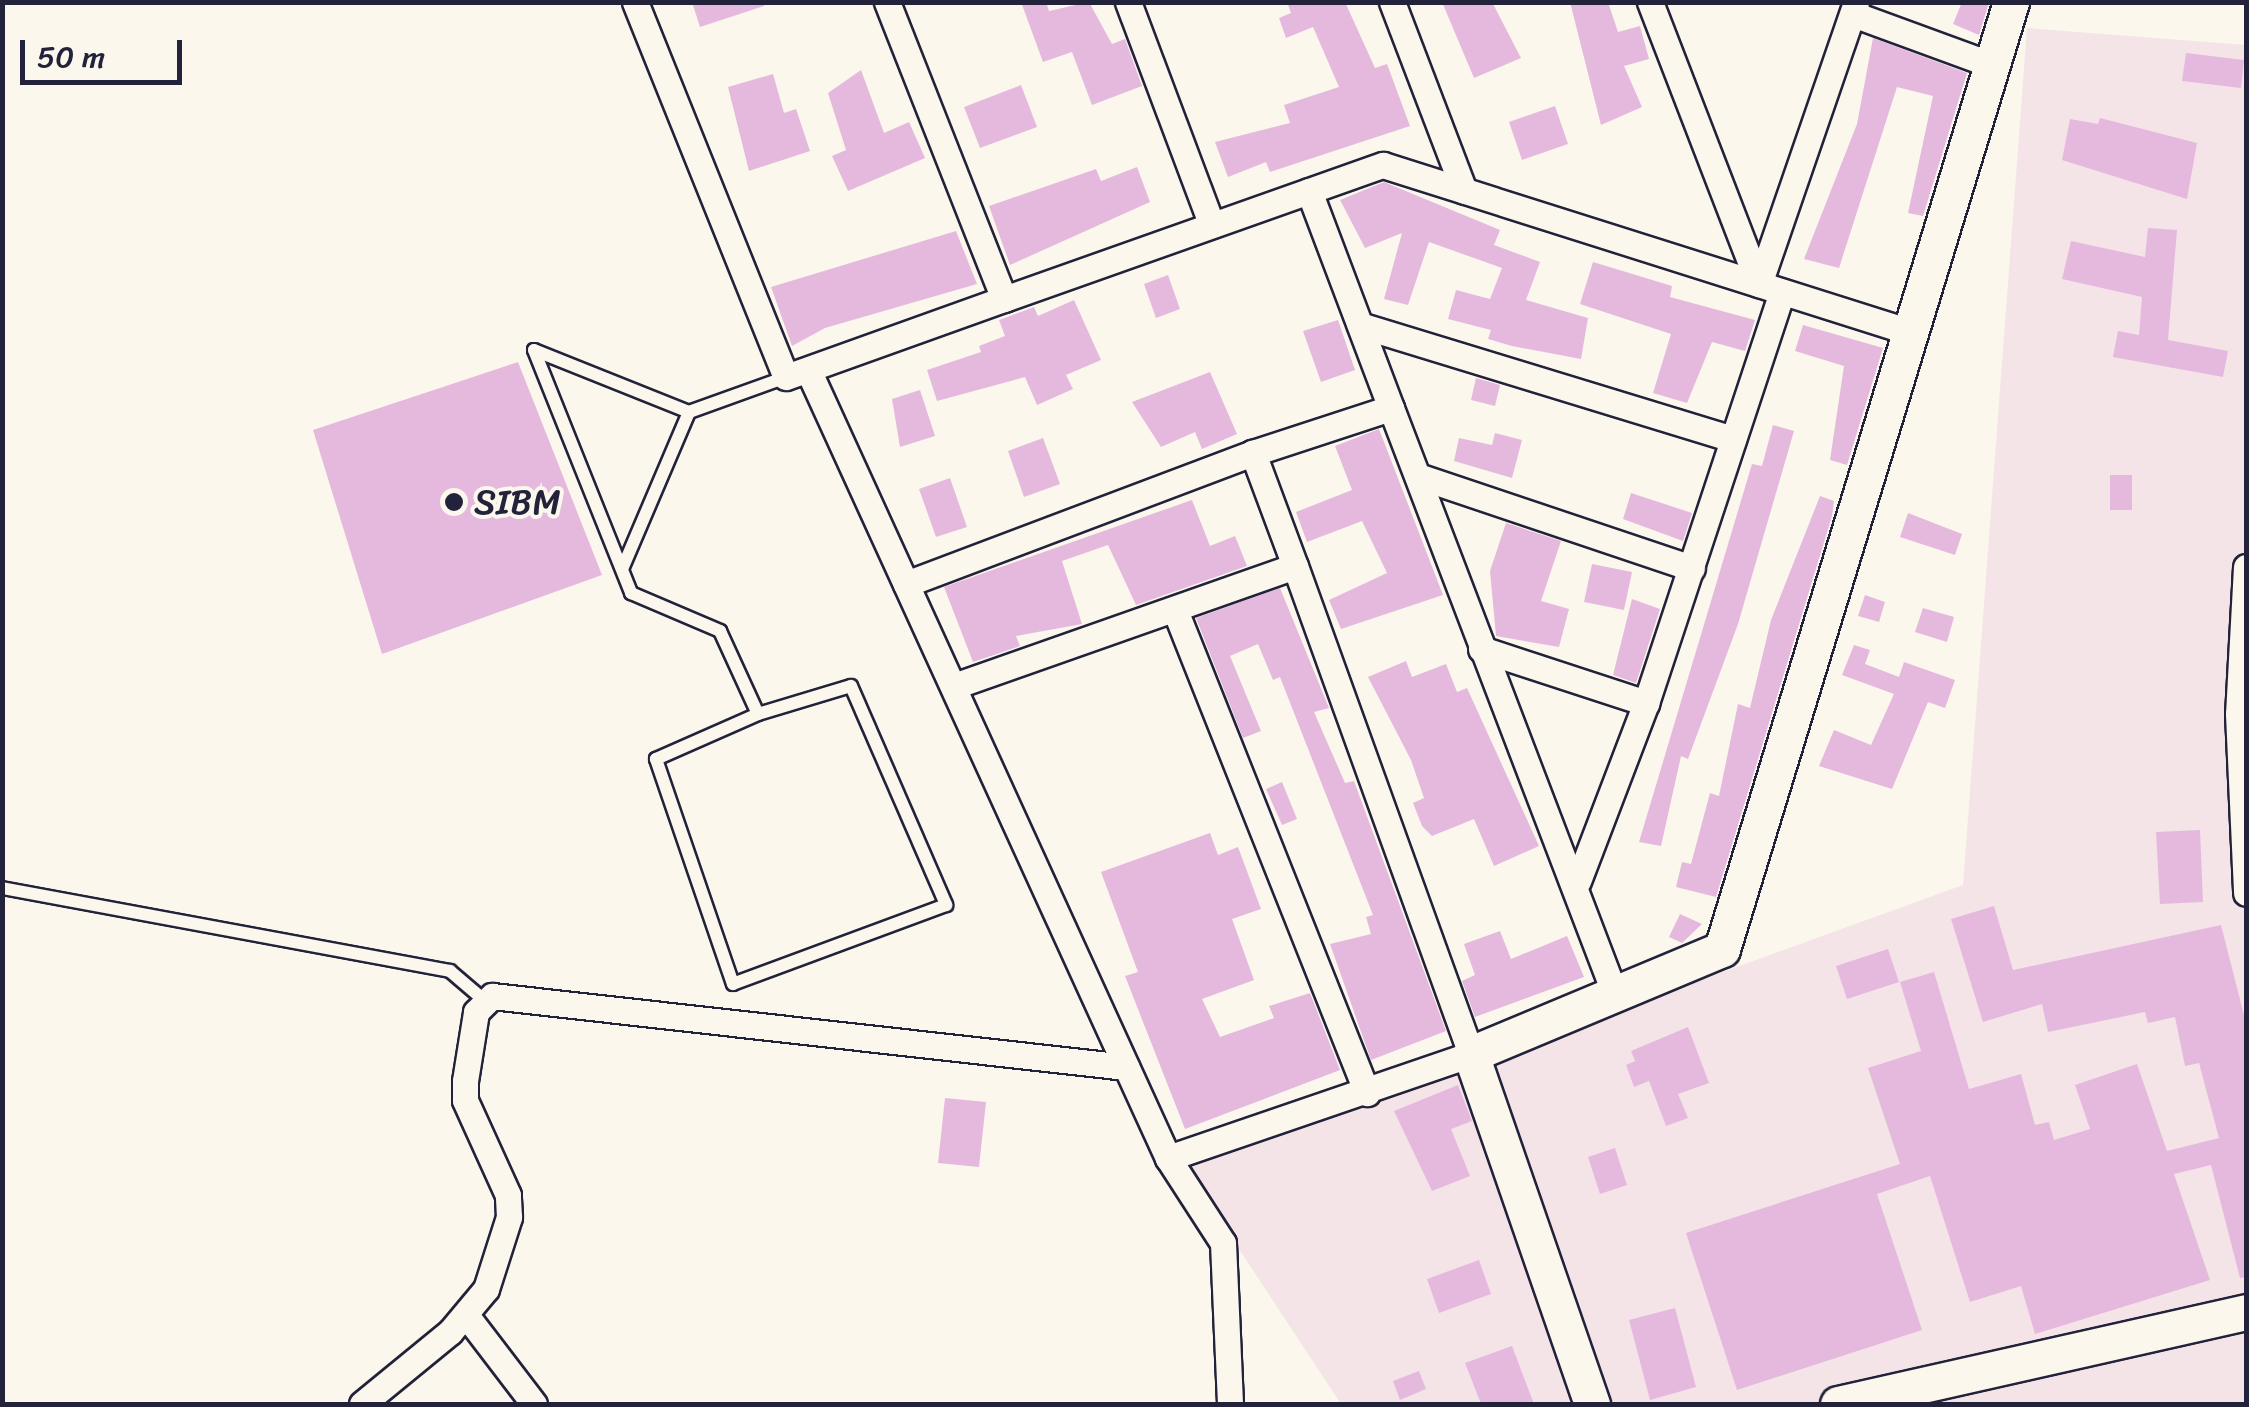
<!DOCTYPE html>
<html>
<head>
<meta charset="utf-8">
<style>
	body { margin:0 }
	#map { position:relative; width:2249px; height:1407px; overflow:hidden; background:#fbf7ec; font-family:Sriracha,sans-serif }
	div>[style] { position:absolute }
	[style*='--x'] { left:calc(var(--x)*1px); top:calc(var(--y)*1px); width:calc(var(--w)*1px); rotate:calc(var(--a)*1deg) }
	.built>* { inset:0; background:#f4e4e8 }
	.building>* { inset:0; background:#e5b9de }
	.roads { filter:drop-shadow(2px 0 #22223b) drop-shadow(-2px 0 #22223b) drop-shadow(0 2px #22223b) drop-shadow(0 -2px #22223b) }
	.lane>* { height:12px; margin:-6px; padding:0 6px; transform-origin:6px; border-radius:6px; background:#fbf7ec }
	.street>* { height:25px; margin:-12.5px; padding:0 12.5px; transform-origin:12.5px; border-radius:12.5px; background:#fbf7ec }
	.secondary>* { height:35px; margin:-17.5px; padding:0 17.5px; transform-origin:17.5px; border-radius:17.5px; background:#fbf7ec }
	.dots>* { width:28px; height:28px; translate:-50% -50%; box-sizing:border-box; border:5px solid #fbf7ec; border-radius:50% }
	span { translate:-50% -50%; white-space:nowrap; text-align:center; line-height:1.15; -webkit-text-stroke:8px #fbf7ec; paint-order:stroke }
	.poi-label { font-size:35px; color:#22223b }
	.left { translate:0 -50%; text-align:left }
	.frame { position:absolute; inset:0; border:5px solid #22223b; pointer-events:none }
	.scale { position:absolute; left:20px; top:40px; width:162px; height:45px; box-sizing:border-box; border:5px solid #22223b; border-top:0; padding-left:12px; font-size:30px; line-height:35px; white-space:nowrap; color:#22223b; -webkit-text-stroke:8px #fbf7ec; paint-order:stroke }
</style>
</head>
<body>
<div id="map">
	<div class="built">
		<i style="clip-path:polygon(2027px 28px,2246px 45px,2246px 1404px,1341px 1404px,1185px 1167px,1963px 885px)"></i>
	</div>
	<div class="building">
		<i style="clip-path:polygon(692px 2px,764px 2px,764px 6px,700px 27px)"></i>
		<i style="clip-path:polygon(1021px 2px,1046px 2px,1049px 11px,1089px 2px,1112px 44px,1125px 39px,1142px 86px,1092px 105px,1072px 52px,1043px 62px)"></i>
		<i style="clip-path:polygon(1287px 2px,1345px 2px,1375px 68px,1387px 64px,1410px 126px,1270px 172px,1266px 162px,1228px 177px,1215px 142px,1290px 123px,1284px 105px,1339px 87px,1313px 27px,1286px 38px,1279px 18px,1291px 13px)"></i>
		<i style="clip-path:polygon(1442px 2px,1492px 2px,1521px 58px,1474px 78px)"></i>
		<i style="clip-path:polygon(1570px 2px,1608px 2px,1618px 32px,1640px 26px,1649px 59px,1624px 66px,1642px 107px,1601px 125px)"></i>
		<i style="clip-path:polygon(1962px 2px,1989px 2px,1979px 35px,1953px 24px)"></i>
		<i style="clip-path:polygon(1873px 38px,1967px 73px,1923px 216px,1908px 213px,1933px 96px,1897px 87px,1839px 268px,1804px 259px,1857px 124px)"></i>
		<i style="clip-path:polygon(2186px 53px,2244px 60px,2241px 88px,2182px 81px)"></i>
		<i style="clip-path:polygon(861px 70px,884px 133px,909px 122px,925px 158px,848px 191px,832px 156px,846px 150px,828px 93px)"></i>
		<i style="clip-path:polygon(773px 74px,784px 113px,796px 109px,810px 151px,749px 171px,728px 87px)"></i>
		<i style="clip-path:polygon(1021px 85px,1037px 127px,980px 148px,964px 107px)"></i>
		<i style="clip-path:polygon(1555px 106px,1568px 144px,1522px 160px,1509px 122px)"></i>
		<i style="clip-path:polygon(2100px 118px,2197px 143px,2187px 199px,2062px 160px,2070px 119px,2098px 124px)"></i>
		<i style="clip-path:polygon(1137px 167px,1150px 202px,1010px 265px,989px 206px,1096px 169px,1101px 181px)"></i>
		<i style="clip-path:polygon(1384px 182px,1500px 230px,1494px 245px,1540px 262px,1526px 300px,1588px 318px,1581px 359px,1512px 346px,1488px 339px,1491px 330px,1448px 319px,1456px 290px,1490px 299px,1502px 268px,1429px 242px,1408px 305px,1384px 299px,1402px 233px,1365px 248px,1340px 200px)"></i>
		<i style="clip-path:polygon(2148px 228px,2177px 230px,2168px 340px,2228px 351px,2223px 377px,2113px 357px,2118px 331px,2139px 335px,2142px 297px,2062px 279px,2071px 241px,2145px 257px)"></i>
		<i style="clip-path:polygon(956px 231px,977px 284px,825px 328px,792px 346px,771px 287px)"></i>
		<i style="clip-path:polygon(1593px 262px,1672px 286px,1670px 297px,1755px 320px,1745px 351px,1712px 342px,1687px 403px,1653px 393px,1671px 334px,1580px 304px)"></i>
		<i style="clip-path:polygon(1168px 275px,1180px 309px,1156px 318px,1144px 284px)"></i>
		<i style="clip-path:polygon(1074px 300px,1101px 360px,1066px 375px,1073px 389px,1037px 405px,1025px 377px,937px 401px,927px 370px,981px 352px,979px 346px,1005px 336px,999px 320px,1034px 307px,1038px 316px)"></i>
		<i style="clip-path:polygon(1338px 320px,1355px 370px,1321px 382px,1303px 331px)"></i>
		<i style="clip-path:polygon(1803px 325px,1883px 348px,1847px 465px,1830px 460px,1844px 366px,1795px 351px)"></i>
		<i style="clip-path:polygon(518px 362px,602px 575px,382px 654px,313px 430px)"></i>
		<i style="clip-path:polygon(1210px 372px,1237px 434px,1202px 449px,1195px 432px,1161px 447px,1132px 402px)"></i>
		<i style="clip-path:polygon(1476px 378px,1500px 385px,1495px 406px,1471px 400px)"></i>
		<i style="clip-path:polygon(920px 390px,935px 436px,900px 447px,892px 399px)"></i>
		<i style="clip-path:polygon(1773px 425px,1794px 431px,1738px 624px,1688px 759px,1681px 756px,1661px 846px,1639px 842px,1752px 464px,1762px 466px)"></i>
		<i style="clip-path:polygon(1379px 429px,1443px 595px,1341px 629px,1329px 600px,1387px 573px,1362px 521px,1307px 542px,1296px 512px,1352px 490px,1335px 446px)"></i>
		<i style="clip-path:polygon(1495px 433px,1522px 440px,1512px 478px,1454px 461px,1459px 438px,1492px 445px)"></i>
		<i style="clip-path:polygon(1043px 438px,1060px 484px,1024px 497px,1008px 451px)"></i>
		<i style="clip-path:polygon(2110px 475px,2132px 475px,2132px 510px,2110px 510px)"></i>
		<i style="clip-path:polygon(950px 478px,967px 527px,936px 537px,919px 489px)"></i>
		<i style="clip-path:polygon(1631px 493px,1692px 513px,1683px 541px,1623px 519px)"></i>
		<i style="clip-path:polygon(1820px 496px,1834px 501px,1832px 516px,1716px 897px,1676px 887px,1682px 862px,1691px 864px,1710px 793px,1719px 796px,1738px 704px,1750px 708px,1771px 620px)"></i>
		<i style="clip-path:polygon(1192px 500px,1210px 546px,1235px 536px,1247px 566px,1136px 605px,1108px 545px,1062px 561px,1082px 624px,1016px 636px,1020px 646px,973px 662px,944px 587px)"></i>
		<i style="clip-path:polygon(1908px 513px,1962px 534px,1955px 555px,1900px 537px)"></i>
		<i style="clip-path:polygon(1506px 523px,1561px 541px,1541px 601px,1569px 609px,1559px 647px,1496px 636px,1490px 571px)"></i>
		<i style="clip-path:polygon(1592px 564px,1632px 572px,1624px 610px,1584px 602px)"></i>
		<i style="clip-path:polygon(1280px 588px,1329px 708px,1314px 712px,1345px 783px,1354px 781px,1446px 1031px,1371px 1060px,1330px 944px,1371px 934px,1366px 917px,1373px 915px,1280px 677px,1273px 680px,1258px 644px,1230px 656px,1261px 731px,1243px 738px,1196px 618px)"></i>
		<i style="clip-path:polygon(1865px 595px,1885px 602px,1879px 622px,1858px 616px)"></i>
		<i style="clip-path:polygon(1632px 599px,1660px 609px,1636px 683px,1613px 675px)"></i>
		<i style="clip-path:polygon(1923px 608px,1954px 617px,1947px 642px,1915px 632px)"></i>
		<i style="clip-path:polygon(1854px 645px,1870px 650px,1865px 664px,1899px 677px,1904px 662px,1955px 680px,1945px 708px,1928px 702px,1892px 789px,1819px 766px,1834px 730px,1871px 745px,1894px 694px,1842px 675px)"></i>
		<i style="clip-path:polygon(1406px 661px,1412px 677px,1446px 664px,1457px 692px,1467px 688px,1539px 846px,1494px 866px,1474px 819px,1432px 836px,1422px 826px,1413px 803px,1424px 798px,1411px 760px,1368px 677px)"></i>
		<i style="clip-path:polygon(1282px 782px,1297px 819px,1282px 825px,1266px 789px)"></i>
		<i style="clip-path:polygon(2200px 830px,2203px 902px,2160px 904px,2156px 832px)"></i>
		<i style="clip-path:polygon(1210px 833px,1218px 855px,1238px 847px,1261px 909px,1232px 919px,1254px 980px,1202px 999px,1220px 1037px,1274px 1018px,1269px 1006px,1310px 993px,1340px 1070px,1185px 1129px,1125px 976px,1138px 972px,1101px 872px)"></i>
		<i style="clip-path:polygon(1994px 906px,2013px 970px,2221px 925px,2246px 1023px,2246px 1277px,2240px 1278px,2211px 1165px,2174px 1174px,2210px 1280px,2035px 1334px,2021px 1286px,1970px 1302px,1930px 1176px,1877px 1194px,1922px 1330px,1737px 1390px,1686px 1233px,1900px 1164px,1868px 1068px,1921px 1051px,1900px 982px,1934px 972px,1969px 1089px,2021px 1074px,2035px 1125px,2049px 1122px,2054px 1140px,2090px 1129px,2075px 1085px,2137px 1064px,2167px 1151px,2219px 1138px,2199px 1063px,2185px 1066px,2175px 1017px,2148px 1023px,2145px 1012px,2048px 1032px,2042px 1004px,1983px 1022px,1951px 919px)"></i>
		<i style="clip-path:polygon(1680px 914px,1702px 924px,1682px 943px,1669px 937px)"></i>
		<i style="clip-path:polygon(1500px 931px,1511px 959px,1567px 936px,1584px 977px,1475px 1017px,1462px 981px,1475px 975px,1464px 944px)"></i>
		<i style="clip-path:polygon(1888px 949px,1899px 982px,1847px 999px,1836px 966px)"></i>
		<i style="clip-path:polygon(1688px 1027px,1709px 1083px,1678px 1094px,1688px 1118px,1666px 1126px,1649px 1081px,1634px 1087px,1626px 1065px,1635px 1061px,1631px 1051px)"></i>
		<i style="clip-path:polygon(1458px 1085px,1472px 1121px,1451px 1129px,1470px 1176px,1432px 1191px,1394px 1111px)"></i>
		<i style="clip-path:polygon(945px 1098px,986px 1102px,979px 1167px,938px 1163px)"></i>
		<i style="clip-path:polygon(1615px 1148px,1627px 1185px,1600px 1194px,1588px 1157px)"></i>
		<i style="clip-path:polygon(1479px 1260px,1491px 1294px,1439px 1313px,1427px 1279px)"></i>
		<i style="clip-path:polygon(1675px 1308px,1696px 1387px,1650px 1400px,1629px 1320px)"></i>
		<i style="clip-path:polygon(1512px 1346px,1534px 1404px,1481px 1404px,1465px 1363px)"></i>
		<i style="clip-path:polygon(1419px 1371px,1426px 1389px,1400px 1400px,1393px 1381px)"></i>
	</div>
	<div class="roads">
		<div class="lane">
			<i style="--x:534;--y:350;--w:262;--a:68.2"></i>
			<i style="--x:631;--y:593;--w:97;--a:23.1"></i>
			<i style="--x:720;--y:631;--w:91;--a:65.4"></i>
			<i style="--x:758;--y:714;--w:97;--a:-16.8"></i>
			<i style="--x:851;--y:686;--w:239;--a:66.5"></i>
			<i style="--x:946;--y:905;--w:227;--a:159.7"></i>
			<i style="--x:733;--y:984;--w:238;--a:-108.9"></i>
			<i style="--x:656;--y:759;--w:111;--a:-23.8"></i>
			<i style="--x:534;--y:350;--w:167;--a:21.8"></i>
			<i style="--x:623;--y:567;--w:168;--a:-66.9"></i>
			<i style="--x:689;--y:412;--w:103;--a:-19.8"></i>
			<i style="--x:2;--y:888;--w:456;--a:10.5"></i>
			<i style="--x:450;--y:971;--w:45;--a:40.5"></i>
		</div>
		<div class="street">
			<i style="--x:635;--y:2;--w:404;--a:68.1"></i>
			<i style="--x:786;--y:377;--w:232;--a:-19.7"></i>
			<i style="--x:887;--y:2;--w:319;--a:68.5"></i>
			<i style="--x:1004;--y:299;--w:402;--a:-19.5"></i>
			<i style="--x:1383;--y:165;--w:553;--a:17.58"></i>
			<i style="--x:1128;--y:2;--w:238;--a:69.4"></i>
			<i style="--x:1392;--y:2;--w:202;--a:69.1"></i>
			<i style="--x:1650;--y:2;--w:302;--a:68.9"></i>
			<i style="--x:1853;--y:14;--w:148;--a:20.1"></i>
			<i style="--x:1759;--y:284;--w:298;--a:-71"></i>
			<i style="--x:1360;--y:325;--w:390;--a:17"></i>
			<i style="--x:810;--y:374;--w:862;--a:65.46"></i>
			<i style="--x:1168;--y:1158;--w:320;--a:-18.9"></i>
			<i style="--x:1471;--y:1054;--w:519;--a:-109.83"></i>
			<i style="--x:1391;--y:408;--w:625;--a:69.1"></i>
			<i style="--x:1418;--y:476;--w:289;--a:18.6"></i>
			<i style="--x:2246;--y:567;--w:147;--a:93.1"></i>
			<i style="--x:2238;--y:714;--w:179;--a:87.4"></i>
			<i style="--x:906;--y:584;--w:371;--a:-20.7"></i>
			<i style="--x:1175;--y:610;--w:520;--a:68.32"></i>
			<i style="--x:1481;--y:649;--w:174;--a:18.1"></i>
			<i style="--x:957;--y:685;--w:358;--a:-19.4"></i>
			<i style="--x:1295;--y:566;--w:121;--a:-110.4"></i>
			<i style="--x:1253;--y:453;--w:145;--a:-18.1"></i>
			<i style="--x:1391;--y:408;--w:232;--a:-110.7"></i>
			<i style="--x:1578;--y:881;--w:191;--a:-69.1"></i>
			<i style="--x:1646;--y:703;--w:433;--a:-71.7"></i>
			<i style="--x:1168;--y:1158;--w:101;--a:57.1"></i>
			<i style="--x:1223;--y:1243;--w:161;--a:87.5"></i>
			<i style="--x:466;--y:1315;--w:112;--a:52.6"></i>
			<i style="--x:362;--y:1404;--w:114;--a:-39.3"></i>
			<i style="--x:450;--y:1332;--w:56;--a:-50.1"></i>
			<i style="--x:486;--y:1289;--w:76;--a:-72.3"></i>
			<i style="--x:509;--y:1217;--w:22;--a:-93"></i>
			<i style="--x:508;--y:1195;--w:104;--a:-114.4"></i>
			<i style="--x:465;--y:1100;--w:19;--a:-90"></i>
			<i style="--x:465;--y:1081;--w:70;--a:-80.9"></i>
			<i style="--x:476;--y:1012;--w:23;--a:-45"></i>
			<i style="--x:492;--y:996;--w:638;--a:6.39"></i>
		</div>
		<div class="secondary">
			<i style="--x:1592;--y:1404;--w:370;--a:-109.1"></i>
			<i style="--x:1471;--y:1054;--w:272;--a:-22.7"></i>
			<i style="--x:1722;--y:949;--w:990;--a:-73.03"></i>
			<i style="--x:1838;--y:1404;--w:418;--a:-12.7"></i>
		</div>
	</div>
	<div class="dots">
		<i style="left:454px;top:502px;background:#22223b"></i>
	</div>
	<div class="poi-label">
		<span class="left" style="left:474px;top:502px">SIBM</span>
	</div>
	<div class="frame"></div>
	<div class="scale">50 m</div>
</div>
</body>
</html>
